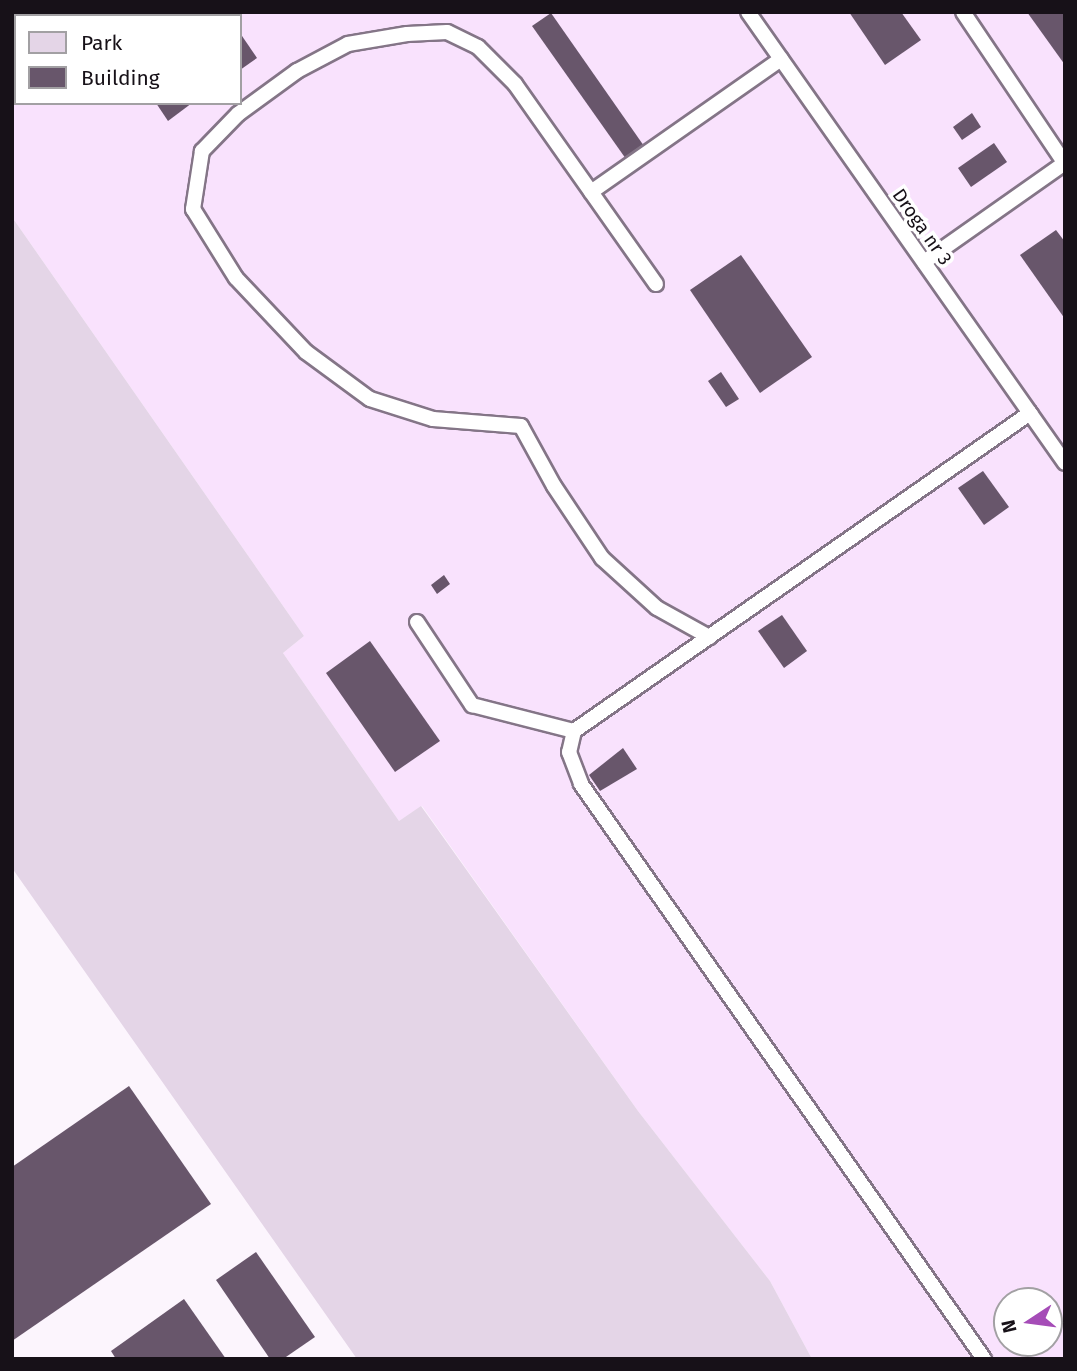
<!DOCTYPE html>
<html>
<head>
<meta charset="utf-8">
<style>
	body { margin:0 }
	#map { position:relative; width:1077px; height:1371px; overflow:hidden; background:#fcf5fd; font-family:"Fira Sans",sans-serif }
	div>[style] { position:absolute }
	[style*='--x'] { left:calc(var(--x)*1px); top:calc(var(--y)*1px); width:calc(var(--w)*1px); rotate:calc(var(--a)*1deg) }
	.built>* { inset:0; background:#f9e2fd }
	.green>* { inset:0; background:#e4d5e7 }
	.building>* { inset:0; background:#68566b }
	.roads { filter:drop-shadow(2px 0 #847587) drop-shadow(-2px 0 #847587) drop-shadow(0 2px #847587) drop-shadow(0 -2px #847587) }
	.service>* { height:14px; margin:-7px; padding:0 7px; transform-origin:7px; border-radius:7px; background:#fff }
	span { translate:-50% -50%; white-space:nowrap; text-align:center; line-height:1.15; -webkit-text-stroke:7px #fff; paint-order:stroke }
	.street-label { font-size:19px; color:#171118 }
	.frame { position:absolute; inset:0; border:14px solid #171118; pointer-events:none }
	.legend { position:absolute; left:14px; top:14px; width:228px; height:91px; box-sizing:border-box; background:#fff; border:2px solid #a2a0a3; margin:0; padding:9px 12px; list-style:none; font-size:21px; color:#171118 }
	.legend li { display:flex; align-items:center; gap:14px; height:35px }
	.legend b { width:35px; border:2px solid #a2a0a3 }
	.north { position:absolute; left:993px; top:1287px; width:70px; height:70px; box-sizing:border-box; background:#fff; border:2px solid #a2a0a3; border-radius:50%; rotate:257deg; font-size:19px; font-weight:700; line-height:28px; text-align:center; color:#171118 }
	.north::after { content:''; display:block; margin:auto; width:24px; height:32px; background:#a54cb7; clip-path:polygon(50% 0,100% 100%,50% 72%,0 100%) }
</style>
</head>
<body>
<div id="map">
	<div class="built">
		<i style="clip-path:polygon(evenodd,12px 12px,1065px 12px,1065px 1359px,812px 1359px,770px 1281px,638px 1111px,422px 806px,399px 821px,283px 653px,304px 636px,12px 217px,12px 12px,16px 16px,240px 16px,240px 103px,16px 103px,16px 16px,12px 12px,1007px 1301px,1049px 1301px,1049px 1343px,1007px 1343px,1007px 1301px)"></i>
	</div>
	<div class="green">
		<i style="clip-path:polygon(12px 217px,304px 636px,283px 653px,399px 821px,421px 806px,638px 1111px,770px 1281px,812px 1359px,357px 1359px,12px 868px)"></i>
	</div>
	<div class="building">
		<i style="clip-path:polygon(849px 12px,901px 12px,921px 40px,885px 65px)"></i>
		<i style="clip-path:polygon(1027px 12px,1065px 12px,1065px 65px)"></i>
		<i style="clip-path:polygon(551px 13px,644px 146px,626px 159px,532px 26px)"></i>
		<i style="clip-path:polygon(240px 33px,257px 58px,240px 70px)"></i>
		<i style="clip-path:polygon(156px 103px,192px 103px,168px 121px)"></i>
		<i style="clip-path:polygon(972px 113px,981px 127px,962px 140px,953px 127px)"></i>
		<i style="clip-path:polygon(994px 143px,1007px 162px,971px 187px,958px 168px)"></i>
		<i style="clip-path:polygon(1056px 230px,1065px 242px,1065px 319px,1020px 255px)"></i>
		<i style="clip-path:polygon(741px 255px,812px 357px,760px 393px,690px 290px)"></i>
		<i style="clip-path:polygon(721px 372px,739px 399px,726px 407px,708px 381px)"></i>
		<i style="clip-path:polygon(983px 471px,1009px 507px,984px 525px,958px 488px)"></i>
		<i style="clip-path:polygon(444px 575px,450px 584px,437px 594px,431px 585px)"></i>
		<i style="clip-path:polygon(782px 615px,807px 651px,784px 668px,758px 631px)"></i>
		<i style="clip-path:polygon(370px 641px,440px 741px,395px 772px,326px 673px)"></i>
		<i style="clip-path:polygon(623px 748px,637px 769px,600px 791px,589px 775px)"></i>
		<i style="clip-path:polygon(129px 1086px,211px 1204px,12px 1341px,12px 1167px)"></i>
		<i style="clip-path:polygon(256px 1252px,315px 1337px,283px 1359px,270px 1359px,216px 1280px)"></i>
		<i style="clip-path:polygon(184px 1299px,226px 1359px,116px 1359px,111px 1351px)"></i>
	</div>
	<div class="roads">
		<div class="service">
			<i style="--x:748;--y:12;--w:551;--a:54.9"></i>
			<i style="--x:963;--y:12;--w:183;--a:56.1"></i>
			<i style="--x:591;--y:192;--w:232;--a:-35"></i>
			<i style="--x:924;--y:262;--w:172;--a:-35.1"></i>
			<i style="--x:656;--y:284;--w:245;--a:-125.2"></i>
			<i style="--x:515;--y:84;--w:52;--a:-135"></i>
			<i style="--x:478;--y:47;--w:34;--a:-154"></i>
			<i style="--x:447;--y:32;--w:40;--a:177.1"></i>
			<i style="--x:407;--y:34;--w:60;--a:170.4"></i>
			<i style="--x:348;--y:44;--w:58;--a:152.1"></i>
			<i style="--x:297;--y:71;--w:73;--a:143.9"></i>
			<i style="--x:238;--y:114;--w:52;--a:134.2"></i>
			<i style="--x:202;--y:151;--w:59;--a:98.8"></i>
			<i style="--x:193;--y:209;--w:81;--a:58.1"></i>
			<i style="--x:236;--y:278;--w:102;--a:46.6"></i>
			<i style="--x:306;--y:352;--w:79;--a:36.3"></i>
			<i style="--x:370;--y:399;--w:66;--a:17.6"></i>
			<i style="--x:433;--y:419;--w:88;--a:4.5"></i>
			<i style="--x:521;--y:426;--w:68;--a:61.2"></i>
			<i style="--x:554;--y:486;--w:87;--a:56.3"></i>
			<i style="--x:602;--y:558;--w:74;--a:42.3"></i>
			<i style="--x:657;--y:608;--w:60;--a:29.1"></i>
			<i style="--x:417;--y:622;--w:100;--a:56.5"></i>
			<i style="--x:472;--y:705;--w:105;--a:14.3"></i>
			<i style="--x:574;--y:731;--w:556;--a:-34.89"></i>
			<i style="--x:574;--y:731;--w:22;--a:103"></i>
			<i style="--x:569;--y:752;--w:34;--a:69"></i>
			<i style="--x:581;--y:784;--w:702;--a:54.97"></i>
		</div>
	</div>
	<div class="street-label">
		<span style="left:922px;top:227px;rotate:55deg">Droga nr 3</span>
	</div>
	<div class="frame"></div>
	<ul class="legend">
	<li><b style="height:19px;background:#e4d5e7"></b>Park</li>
	<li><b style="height:19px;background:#68566b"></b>Building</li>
	</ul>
	<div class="north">N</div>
</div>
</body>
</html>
